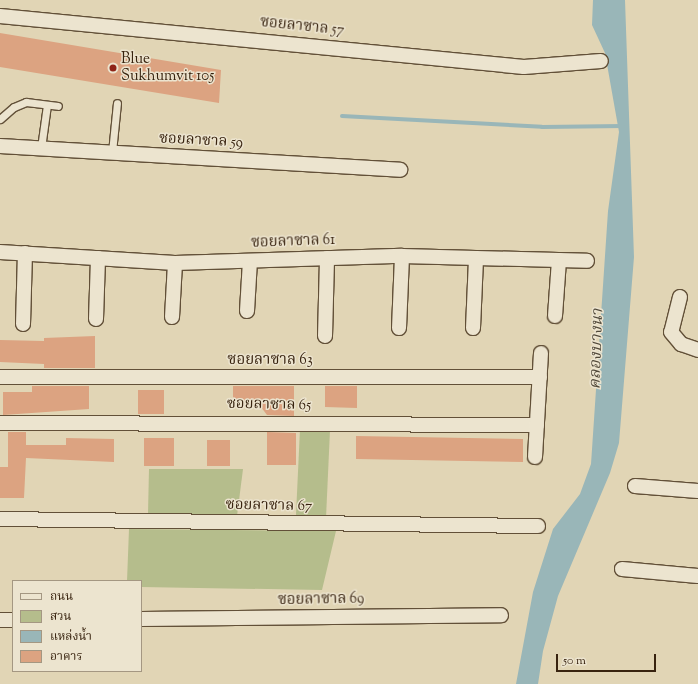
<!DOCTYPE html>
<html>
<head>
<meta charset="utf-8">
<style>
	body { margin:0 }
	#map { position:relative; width:698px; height:684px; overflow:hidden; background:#e1d5b5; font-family:"Sorts Mill Goudy","Noto Serif Thai",serif }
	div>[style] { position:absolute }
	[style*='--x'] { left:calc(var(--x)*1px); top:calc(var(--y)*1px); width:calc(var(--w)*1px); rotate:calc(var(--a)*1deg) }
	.green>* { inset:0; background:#b5bd8c }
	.water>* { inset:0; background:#99b6b8 }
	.stream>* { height:4px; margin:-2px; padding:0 2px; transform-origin:2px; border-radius:2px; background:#99b6b8 }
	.building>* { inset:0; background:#dca381 }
	.roads { filter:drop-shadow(1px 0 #625038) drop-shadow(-1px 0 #625038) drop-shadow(0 1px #625038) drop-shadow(0 -1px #625038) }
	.service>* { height:7px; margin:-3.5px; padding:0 3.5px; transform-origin:3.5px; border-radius:3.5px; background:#ece4cf }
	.minor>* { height:14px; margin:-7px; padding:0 7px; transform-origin:7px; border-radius:7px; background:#ece4cf }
	.dots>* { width:11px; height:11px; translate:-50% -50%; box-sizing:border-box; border:2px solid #ece4cf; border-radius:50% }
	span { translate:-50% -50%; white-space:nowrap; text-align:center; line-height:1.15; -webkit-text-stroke:3px #ece4cf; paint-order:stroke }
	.street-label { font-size:15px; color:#38230f }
	.poi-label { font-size:15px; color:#38230f }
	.left { translate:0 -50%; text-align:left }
	.water-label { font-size:16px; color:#504839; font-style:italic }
	.legend { position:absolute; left:12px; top:580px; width:130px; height:92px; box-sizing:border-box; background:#ece4cf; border:1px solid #a49782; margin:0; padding:5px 7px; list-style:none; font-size:12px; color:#38230f }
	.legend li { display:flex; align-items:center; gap:8px; height:20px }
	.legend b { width:20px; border:1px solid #a49782 }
	.scale { position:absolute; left:556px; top:654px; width:100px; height:18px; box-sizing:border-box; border:2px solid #38230f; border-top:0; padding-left:5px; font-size:12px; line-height:14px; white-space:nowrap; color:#38230f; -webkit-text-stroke:3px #ece4cf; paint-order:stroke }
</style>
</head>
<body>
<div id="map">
	<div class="green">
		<i style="clip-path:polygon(300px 429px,330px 430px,326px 518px,296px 515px)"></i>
		<i style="clip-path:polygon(149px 469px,243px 469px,237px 516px,148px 514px)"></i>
		<i style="clip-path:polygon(129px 529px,336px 531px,322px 590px,141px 587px,141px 581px,127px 581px)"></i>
	</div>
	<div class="water">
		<i style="clip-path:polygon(593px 0,625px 0,634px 257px,619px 443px,610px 473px,558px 596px,543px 651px,538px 684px,516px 684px,533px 592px,553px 529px,580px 494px,591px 464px,608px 211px,619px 132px,605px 53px,592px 25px)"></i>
	</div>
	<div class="stream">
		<i style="--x:342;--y:116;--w:200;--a:3.1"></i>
		<i style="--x:542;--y:127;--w:81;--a:-0.7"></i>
	</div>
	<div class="building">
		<i style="clip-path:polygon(0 33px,221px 70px,219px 103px,0 67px)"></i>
		<i style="clip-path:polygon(95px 336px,95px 368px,44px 368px,44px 364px,0 362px,0 340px,44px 341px,44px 338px)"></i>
		<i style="clip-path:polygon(32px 386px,89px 386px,89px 409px,3px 415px,3px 392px,32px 392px)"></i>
		<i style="clip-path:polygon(233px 386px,294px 386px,294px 416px,267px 415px,261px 407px,233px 407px)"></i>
		<i style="clip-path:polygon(325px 386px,357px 386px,357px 408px,325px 407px)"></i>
		<i style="clip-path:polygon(138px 390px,164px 390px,164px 414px,138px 414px)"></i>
		<i style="clip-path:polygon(8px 432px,26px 432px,26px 445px,66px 445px,66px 438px,114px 439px,114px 462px,26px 458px,24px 498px,0 498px,0 467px,8px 467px)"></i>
		<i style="clip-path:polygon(267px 432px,296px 433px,296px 465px,267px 465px)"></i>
		<i style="clip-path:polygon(356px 436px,523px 439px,523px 462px,356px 459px)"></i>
		<i style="clip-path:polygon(144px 438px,174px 438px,174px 466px,144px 466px)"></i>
		<i style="clip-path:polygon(207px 440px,230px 440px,230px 466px,207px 466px)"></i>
	</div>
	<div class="roads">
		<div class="service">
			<i style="--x:0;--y:119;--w:18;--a:-41"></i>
			<i style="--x:14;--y:107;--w:13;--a:-23"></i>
			<i style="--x:26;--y:102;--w:32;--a:7"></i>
			<i style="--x:41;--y:148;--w:43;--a:-82.1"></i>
			<i style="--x:112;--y:152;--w:49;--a:-84.2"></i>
		</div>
		<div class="minor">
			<i style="--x:0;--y:16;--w:526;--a:5.56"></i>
			<i style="--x:524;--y:67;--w:77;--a:-4.5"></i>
			<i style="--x:0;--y:146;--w:401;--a:3.4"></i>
			<i style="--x:0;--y:252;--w:175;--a:3.6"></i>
			<i style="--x:175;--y:263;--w:227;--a:-1.8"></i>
			<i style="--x:402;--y:256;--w:185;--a:1.5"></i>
			<i style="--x:680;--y:297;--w:36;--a:104"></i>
			<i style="--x:671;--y:332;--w:16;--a:50"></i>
			<i style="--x:681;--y:344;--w:18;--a:19"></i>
			<i style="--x:247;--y:311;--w:50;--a:-86.6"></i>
			<i style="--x:555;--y:316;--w:56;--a:-85.9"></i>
			<i style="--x:172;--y:317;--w:54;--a:-86.8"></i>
			<i style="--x:96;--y:319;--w:61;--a:-88.1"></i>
			<i style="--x:23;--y:324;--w:71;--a:-88.4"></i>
			<i style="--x:399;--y:328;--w:72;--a:-87.6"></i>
			<i style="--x:473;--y:328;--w:70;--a:-87.5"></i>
			<i style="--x:325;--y:336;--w:78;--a:-88.5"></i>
			<i style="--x:0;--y:377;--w:540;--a:0"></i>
			<i style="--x:0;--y:423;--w:537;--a:0.21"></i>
			<i style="--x:535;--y:457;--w:104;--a:-86.7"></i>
			<i style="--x:635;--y:486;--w:63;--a:4.5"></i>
			<i style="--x:0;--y:519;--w:538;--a:0.75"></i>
			<i style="--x:622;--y:569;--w:76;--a:5.3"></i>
			<i style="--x:141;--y:619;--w:360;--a:-0.6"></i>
			<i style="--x:0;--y:620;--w:13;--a:0"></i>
		</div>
	</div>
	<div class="dots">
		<i style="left:113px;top:68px;background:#8f2418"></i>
	</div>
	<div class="street-label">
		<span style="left:302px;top:27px;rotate:6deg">ซอยลาซาล 57</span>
		<span style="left:201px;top:141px;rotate:3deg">ซอยลาซาล 59</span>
		<span style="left:293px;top:242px;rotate:-2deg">ซอยลาซาล 61</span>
		<span style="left:270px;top:361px">ซอยลาซาล 63</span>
		<span style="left:269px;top:405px;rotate:1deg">ซอยลาซาล 65</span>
		<span style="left:269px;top:506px;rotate:1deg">ซอยลาซาล 67</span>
		<span style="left:321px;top:600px;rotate:-1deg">ซอยลาซาล 69</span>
	</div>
	<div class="poi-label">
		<span class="left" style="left:121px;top:68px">Blue<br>Sukhumvit 105</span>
	</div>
	<div class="water-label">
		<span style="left:598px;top:349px;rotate:-88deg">คลองบางนา</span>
	</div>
	<ul class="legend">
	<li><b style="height:5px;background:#ece4cf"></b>ถนน</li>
	<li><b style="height:11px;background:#b5bd8c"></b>สวน</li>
	<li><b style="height:11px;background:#99b6b8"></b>แหล่งน้ำ</li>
	<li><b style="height:11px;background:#dca381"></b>อาคาร</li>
	</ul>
	<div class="scale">50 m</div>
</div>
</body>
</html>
